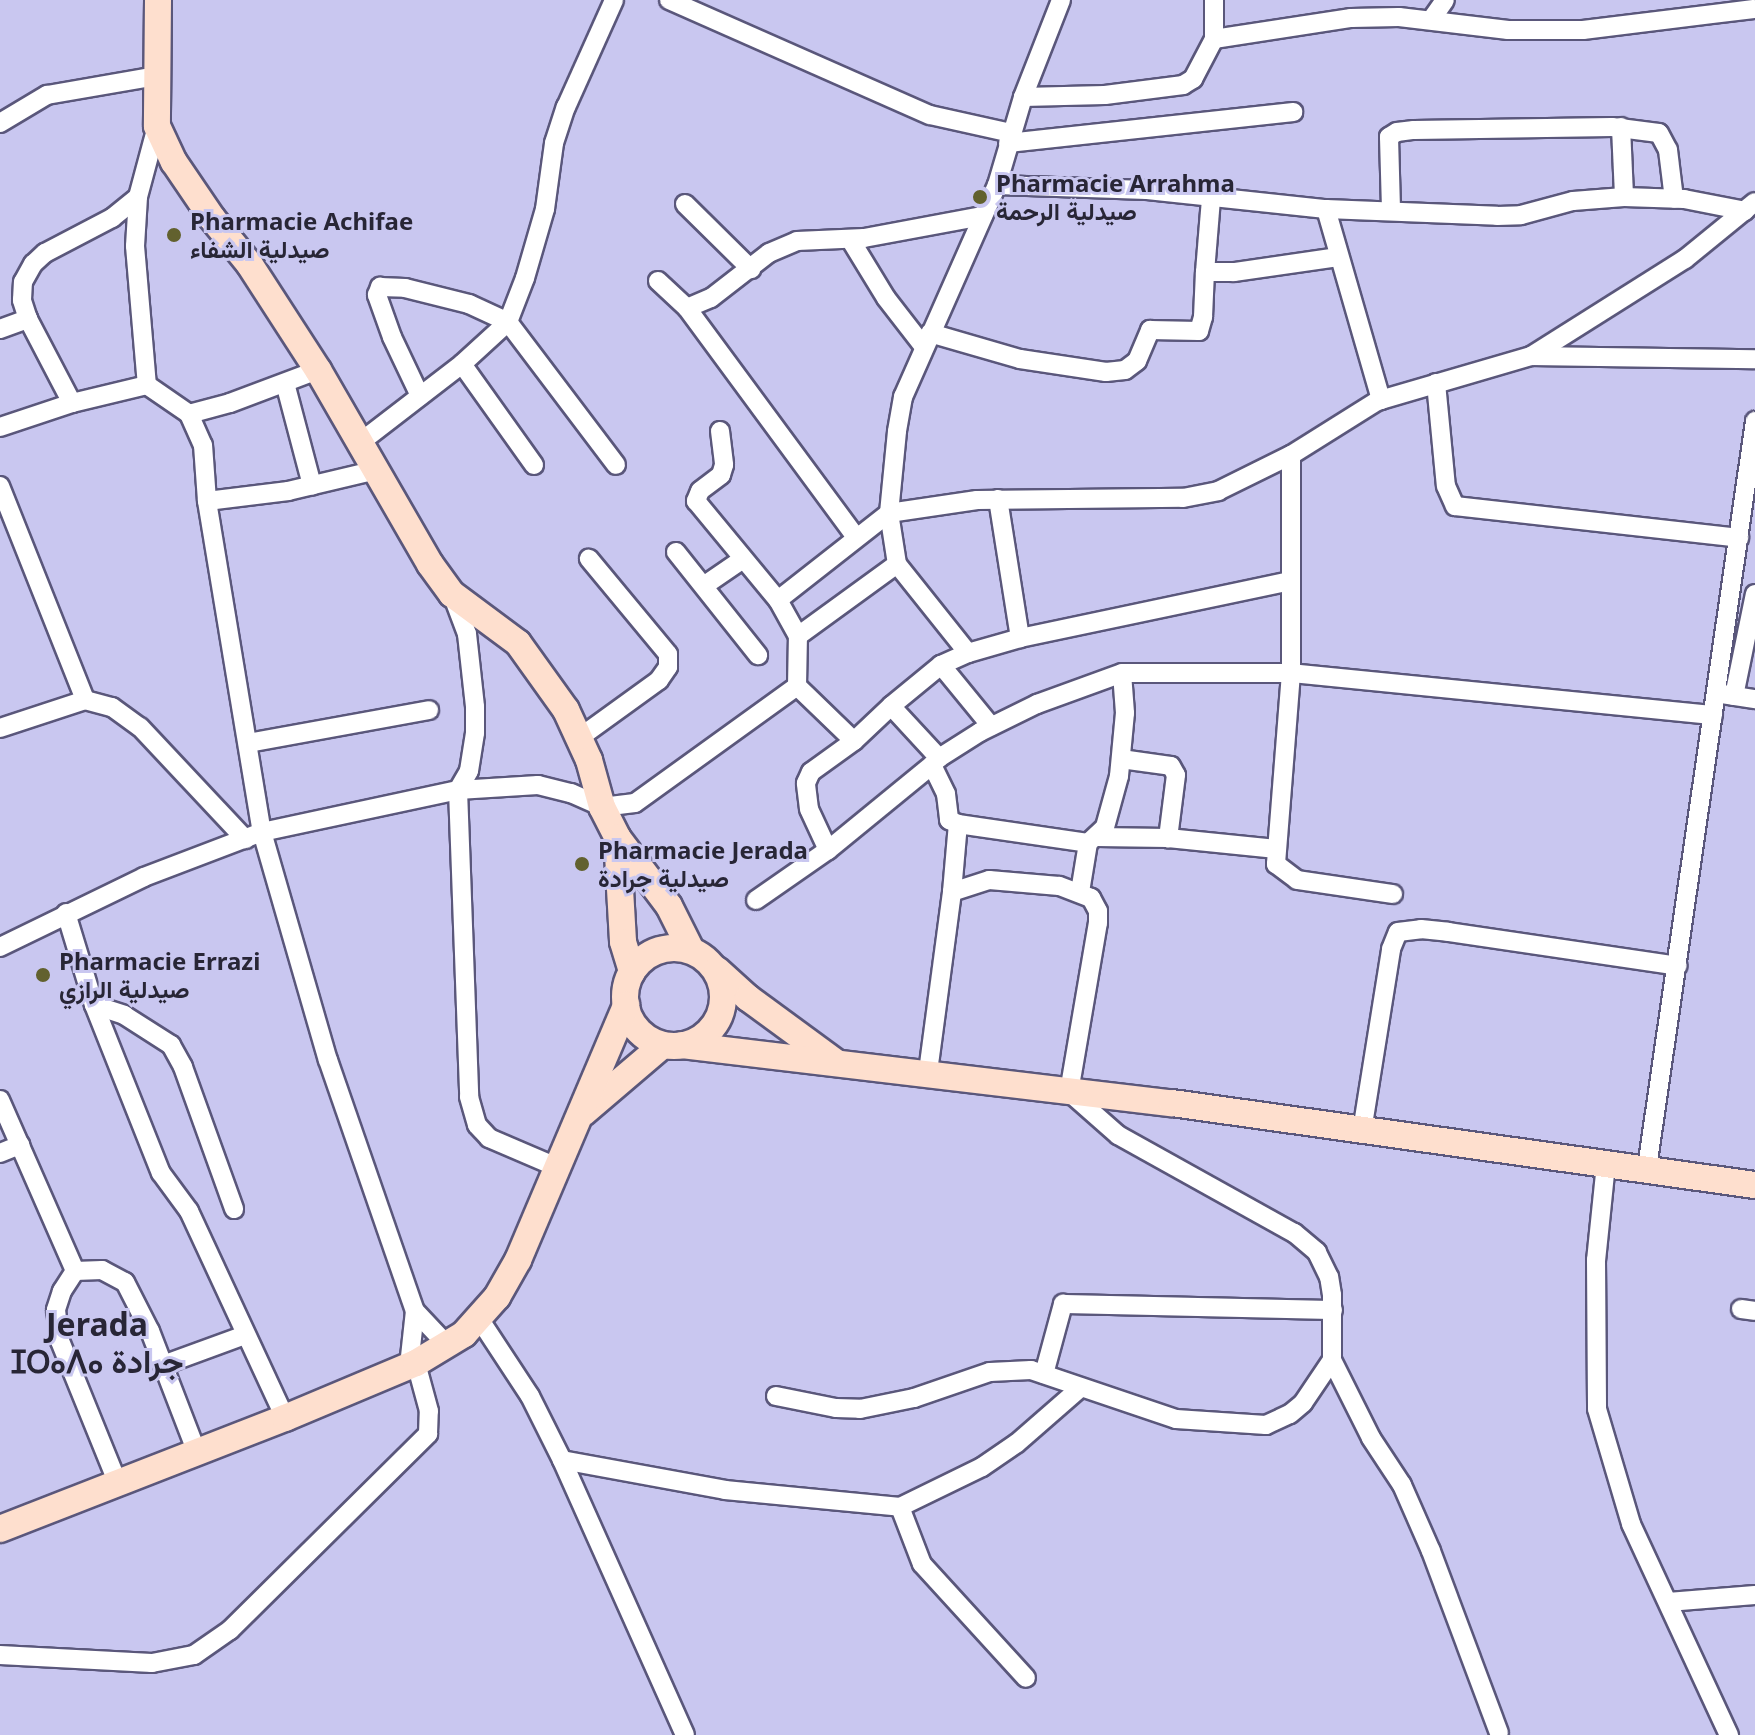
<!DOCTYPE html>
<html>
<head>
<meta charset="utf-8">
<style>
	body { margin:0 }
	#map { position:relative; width:1755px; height:1735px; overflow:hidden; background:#c9c7f0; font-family:"Noto Sans",Vazirmatn,"Noto Sans Tifinagh",sans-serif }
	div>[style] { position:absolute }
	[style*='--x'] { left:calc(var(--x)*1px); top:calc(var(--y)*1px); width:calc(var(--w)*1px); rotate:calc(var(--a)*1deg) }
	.roads { filter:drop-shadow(2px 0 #5a577b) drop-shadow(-2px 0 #5a577b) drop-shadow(0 2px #5a577b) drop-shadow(0 -2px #5a577b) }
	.street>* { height:18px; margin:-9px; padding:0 9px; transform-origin:9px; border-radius:9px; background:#fff }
	.secondary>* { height:26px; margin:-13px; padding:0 13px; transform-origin:13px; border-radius:13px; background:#fedfce }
	.secondary>.ring { margin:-13px; padding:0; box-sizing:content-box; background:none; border:26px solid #fedfce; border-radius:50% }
	.dots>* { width:22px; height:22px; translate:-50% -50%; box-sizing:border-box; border:4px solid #c9c7f0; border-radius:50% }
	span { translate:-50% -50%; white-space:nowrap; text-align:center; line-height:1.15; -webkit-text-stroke:6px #c9c7f0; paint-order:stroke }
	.poi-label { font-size:24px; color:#282636; font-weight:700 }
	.left { translate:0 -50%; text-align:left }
	.district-label { font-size:32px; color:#282636; font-weight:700 }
</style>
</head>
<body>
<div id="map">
	<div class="roads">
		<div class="street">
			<i style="--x:669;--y:0;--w:285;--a:23.8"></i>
			<i style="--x:930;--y:115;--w:83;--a:12.5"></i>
			<i style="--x:1431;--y:20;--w:24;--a:-55"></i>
			<i style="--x:1214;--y:39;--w:139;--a:-8.7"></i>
			<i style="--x:1351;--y:18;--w:48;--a:-1.2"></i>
			<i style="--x:1399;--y:17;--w:110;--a:6.8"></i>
			<i style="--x:1508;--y:30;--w:75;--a:0"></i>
			<i style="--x:1583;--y:30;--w:172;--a:-7"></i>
			<i style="--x:1023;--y:97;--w:82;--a:-1.4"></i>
			<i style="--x:1105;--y:95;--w:79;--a:-7.3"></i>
			<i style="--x:1183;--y:85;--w:12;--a:-31"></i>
			<i style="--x:1193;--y:79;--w:45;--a:-62.3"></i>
			<i style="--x:1214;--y:39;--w:39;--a:-90"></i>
			<i style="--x:0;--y:123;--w:55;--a:-30.8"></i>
			<i style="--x:47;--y:95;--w:112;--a:-9.8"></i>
			<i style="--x:157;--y:126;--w:73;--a:105"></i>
			<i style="--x:138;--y:197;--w:49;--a:93.5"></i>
			<i style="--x:135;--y:246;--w:140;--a:85.1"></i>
			<i style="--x:147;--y:385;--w:51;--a:34.6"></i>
			<i style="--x:189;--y:414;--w:34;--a:66"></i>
			<i style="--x:203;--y:445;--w:56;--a:85.9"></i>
			<i style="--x:207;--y:501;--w:336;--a:80.6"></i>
			<i style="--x:262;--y:832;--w:237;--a:73.9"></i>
			<i style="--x:328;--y:1060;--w:266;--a:70.9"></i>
			<i style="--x:415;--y:1311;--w:48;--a:46.7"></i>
			<i style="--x:1621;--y:127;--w:70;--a:87.5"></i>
			<i style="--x:1008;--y:143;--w:287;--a:-6.2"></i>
			<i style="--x:997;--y:185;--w:150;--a:1.9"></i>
			<i style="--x:1147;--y:190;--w:180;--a:6.1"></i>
			<i style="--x:1326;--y:209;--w:171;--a:2.3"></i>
			<i style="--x:1497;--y:216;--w:24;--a:-2"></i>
			<i style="--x:1521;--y:215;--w:54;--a:-15.1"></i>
			<i style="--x:1573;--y:201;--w:51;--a:-4.5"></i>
			<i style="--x:1624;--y:197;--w:60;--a:1.9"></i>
			<i style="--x:1684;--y:199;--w:62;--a:11.1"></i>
			<i style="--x:685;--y:204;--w:93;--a:44.6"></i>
			<i style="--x:1326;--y:209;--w:199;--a:73.9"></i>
			<i style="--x:1391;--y:209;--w:72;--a:-91.6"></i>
			<i style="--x:1389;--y:137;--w:9;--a:-32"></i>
			<i style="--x:1397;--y:132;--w:17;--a:-7"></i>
			<i style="--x:1414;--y:130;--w:198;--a:-0.9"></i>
			<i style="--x:1612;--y:127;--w:47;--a:7.3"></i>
			<i style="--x:1659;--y:133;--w:19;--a:62"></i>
			<i style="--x:1668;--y:150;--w:49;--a:83"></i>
			<i style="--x:850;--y:239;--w:69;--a:58.6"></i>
			<i style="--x:886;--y:298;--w:62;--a:52.2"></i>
			<i style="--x:1205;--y:272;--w:73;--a:-85.3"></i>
			<i style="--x:658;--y:281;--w:40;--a:43"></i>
			<i style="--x:687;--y:308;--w:26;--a:-23"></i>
			<i style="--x:711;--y:298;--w:73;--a:-37.8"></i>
			<i style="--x:769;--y:253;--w:30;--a:-23"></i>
			<i style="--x:797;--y:241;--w:67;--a:-2.6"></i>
			<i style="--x:864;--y:238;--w:121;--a:-10.5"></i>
			<i style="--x:687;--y:308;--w:285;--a:53.6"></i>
			<i style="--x:0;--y:329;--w:30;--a:-20"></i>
			<i style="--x:930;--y:333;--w:94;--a:16.1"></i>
			<i style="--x:1020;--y:359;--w:87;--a:8.6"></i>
			<i style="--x:1106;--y:372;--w:19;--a:-6"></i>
			<i style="--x:1125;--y:370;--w:15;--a:-37"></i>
			<i style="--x:1137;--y:361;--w:34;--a:-67"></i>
			<i style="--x:1150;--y:330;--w:49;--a:1.2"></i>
			<i style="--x:1199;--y:331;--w:15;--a:-74"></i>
			<i style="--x:1203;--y:317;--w:45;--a:-87.5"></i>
			<i style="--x:1205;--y:272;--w:29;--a:0"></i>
			<i style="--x:1234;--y:272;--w:105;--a:-8.2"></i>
			<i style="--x:1531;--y:356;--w:182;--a:-32.2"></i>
			<i style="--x:1685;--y:259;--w:90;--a:-39.2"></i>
			<i style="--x:462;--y:364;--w:124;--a:54.5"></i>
			<i style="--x:285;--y:383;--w:106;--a:75.2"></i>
			<i style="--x:1436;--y:383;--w:103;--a:84.5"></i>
			<i style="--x:1446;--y:486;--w:22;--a:66"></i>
			<i style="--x:1455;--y:506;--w:286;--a:6.4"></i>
			<i style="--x:420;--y:396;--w:65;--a:-115.4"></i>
			<i style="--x:392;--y:337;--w:45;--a:-109.7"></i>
			<i style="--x:377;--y:295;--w:9;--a:-69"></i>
			<i style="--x:380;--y:287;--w:25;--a:2"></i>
			<i style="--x:405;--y:288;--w:66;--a:14"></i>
			<i style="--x:469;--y:304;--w:43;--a:24.8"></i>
			<i style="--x:508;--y:322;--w:179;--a:52.9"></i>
			<i style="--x:72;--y:403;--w:95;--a:-117.6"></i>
			<i style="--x:28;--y:319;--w:20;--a:-108"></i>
			<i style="--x:22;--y:300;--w:18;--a:-87"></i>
			<i style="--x:23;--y:282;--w:21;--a:-61"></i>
			<i style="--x:33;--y:264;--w:16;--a:-43"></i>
			<i style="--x:45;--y:253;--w:76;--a:-27.6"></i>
			<i style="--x:112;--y:218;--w:33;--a:-39"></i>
			<i style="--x:189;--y:414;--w:42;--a:-15"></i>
			<i style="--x:230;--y:403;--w:94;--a:-20.6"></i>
			<i style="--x:0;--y:427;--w:76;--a:-18.4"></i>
			<i style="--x:72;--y:403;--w:77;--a:-13.5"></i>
			<i style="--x:720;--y:431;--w:34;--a:83"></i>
			<i style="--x:724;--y:465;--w:10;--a:107"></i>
			<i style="--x:721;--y:475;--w:26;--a:143"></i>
			<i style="--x:700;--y:491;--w:11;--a:112"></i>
			<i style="--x:696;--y:501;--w:129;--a:50.4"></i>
			<i style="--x:362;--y:441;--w:126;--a:-37.6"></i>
			<i style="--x:462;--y:364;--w:62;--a:-42.4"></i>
			<i style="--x:508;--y:322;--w:47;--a:-68.9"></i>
			<i style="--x:525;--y:278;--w:72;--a:-73.8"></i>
			<i style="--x:545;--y:209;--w:67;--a:-82.2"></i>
			<i style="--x:554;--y:143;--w:38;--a:-72"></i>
			<i style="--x:566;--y:107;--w:117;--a:-65.8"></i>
			<i style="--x:1291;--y:455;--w:218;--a:90"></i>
			<i style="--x:1291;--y:673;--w:192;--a:94.5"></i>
			<i style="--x:1276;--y:864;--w:26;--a:37"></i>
			<i style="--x:1297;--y:880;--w:97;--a:8.3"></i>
			<i style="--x:0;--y:486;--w:230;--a:68.3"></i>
			<i style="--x:998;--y:499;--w:141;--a:81"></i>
			<i style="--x:207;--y:501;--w:82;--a:-7"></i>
			<i style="--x:288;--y:491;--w:90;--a:-13.4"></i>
			<i style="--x:676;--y:552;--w:132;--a:51.5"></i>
			<i style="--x:705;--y:585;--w:46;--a:-34.4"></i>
			<i style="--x:452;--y:594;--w:43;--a:69.4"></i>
			<i style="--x:467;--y:634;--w:73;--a:83.7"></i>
			<i style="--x:475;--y:707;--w:26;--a:90"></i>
			<i style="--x:475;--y:733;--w:38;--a:99"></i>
			<i style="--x:469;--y:771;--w:22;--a:120"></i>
			<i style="--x:458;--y:790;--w:307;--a:87.9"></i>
			<i style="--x:469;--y:1097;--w:29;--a:74"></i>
			<i style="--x:477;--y:1125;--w:18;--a:47"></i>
			<i style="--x:489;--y:1138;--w:76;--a:23.2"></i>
			<i style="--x:798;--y:636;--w:122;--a:-36"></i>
			<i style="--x:968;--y:653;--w:114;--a:-128.6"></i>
			<i style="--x:897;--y:564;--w:52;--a:-98.9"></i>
			<i style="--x:889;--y:513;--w:82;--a:-84.4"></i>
			<i style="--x:897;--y:431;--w:35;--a:-80"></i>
			<i style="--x:903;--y:397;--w:232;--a:-66.1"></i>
			<i style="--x:997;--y:185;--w:92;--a:-73.5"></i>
			<i style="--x:1023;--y:97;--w:104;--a:-68.6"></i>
			<i style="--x:941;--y:665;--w:79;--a:50.7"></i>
			<i style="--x:797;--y:686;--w:79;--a:44"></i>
			<i style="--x:854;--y:741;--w:51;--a:-43.4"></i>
			<i style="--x:891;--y:706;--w:71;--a:47.3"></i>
			<i style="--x:939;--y:758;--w:10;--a:135"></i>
			<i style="--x:932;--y:765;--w:32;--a:64"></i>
			<i style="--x:946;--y:794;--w:26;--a:83"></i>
			<i style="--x:949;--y:820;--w:10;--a:24"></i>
			<i style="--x:958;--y:824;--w:131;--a:8.3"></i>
			<i style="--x:1088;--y:843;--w:23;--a:-43"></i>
			<i style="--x:1105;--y:827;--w:53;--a:-74.6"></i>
			<i style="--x:1119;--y:776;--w:63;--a:-84.6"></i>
			<i style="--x:1125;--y:713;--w:40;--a:-94.3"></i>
			<i style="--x:1722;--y:694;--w:33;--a:9"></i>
			<i style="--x:1734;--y:696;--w:104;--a:-78.4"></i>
			<i style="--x:891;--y:706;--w:65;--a:-39.4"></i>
			<i style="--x:941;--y:665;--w:30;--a:-24"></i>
			<i style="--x:968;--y:653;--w:54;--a:-16.1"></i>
			<i style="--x:1020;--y:638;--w:277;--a:-11.9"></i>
			<i style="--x:0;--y:728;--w:89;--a:-18.2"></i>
			<i style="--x:85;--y:700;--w:28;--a:15"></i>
			<i style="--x:112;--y:707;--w:34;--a:36"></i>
			<i style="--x:140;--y:727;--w:154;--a:46.8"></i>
			<i style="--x:579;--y:738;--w:99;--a:-35.9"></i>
			<i style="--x:659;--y:680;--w:16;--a:-55"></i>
			<i style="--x:668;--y:667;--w:13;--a:-90"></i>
			<i style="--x:668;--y:654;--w:124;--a:-129.7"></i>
			<i style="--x:248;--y:743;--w:184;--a:-10.3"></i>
			<i style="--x:939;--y:758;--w:49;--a:-32.4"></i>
			<i style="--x:980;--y:732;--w:64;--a:-26.2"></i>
			<i style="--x:1037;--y:704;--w:90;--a:-20"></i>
			<i style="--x:1122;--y:673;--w:169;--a:0"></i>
			<i style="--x:1291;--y:673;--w:424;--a:5.7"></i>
			<i style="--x:1121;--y:759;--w:50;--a:8"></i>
			<i style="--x:1171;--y:766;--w:10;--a:61"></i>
			<i style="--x:1176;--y:775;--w:64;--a:97.2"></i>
			<i style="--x:1097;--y:837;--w:71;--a:0.8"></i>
			<i style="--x:1168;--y:838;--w:109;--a:5.8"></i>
			<i style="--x:828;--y:850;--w:45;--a:-114.9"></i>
			<i style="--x:809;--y:809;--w:26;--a:-97"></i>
			<i style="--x:806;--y:783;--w:12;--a:-66"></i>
			<i style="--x:811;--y:772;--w:53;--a:-35.8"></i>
			<i style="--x:952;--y:892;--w:68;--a:-85"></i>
			<i style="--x:1080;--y:892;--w:50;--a:-80.7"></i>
			<i style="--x:756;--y:900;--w:88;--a:-34.8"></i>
			<i style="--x:828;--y:850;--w:134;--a:-39.3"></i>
			<i style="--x:66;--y:913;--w:96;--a:73.1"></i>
			<i style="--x:94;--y:1005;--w:181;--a:68.3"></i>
			<i style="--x:161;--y:1173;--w:47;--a:53.6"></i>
			<i style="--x:189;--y:1211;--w:228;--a:65.1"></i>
			<i style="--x:0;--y:947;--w:160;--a:-25.9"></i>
			<i style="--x:144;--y:877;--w:126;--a:-20.9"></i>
			<i style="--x:262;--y:832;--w:200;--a:-12.1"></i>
			<i style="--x:458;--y:790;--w:80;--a:-3.6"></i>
			<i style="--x:538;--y:785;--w:34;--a:14"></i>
			<i style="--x:571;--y:793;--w:34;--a:24"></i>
			<i style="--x:602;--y:807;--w:33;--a:-7"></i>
			<i style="--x:635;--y:803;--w:200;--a:-35.8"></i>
			<i style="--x:797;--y:686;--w:50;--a:-88.9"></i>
			<i style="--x:798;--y:636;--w:41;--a:-119.1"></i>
			<i style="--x:778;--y:600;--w:141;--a:-38.1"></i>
			<i style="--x:889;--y:513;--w:89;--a:-8.4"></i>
			<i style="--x:977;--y:500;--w:206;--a:-0.6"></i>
			<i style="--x:1183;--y:498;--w:36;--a:-11"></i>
			<i style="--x:1218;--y:491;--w:81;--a:-26.3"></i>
			<i style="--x:1291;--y:455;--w:102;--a:-32.1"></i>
			<i style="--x:1377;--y:401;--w:160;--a:-16.3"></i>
			<i style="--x:1531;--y:356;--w:224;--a:0.8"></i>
			<i style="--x:94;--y:1005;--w:32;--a:18"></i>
			<i style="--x:124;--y:1015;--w:56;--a:32.6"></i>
			<i style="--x:171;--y:1045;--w:25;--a:61"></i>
			<i style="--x:183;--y:1067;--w:151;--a:70.2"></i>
			<i style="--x:0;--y:1100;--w:187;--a:66.3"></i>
			<i style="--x:1362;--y:1131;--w:184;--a:-80.9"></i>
			<i style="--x:1391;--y:949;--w:18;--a:-68"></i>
			<i style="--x:1398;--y:932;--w:23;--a:-7"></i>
			<i style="--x:1421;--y:929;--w:27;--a:6"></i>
			<i style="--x:1448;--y:932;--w:232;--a:8.4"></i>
			<i style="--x:0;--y:1153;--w:22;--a:-22"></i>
			<i style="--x:1606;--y:1164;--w:97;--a:95.9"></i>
			<i style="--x:1596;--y:1260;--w:149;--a:89.6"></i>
			<i style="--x:1597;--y:1409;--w:120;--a:73.5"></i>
			<i style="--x:1631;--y:1524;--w:233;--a:65.1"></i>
			<i style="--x:1647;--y:1168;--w:755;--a:-81.77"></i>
			<i style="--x:75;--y:1271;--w:27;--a:-2"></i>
			<i style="--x:102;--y:1270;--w:26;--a:28"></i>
			<i style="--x:125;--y:1282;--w:55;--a:63"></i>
			<i style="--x:150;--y:1331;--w:131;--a:68.9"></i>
			<i style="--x:75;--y:1271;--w:24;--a:123"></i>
			<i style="--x:62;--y:1291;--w:20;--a:108"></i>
			<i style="--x:56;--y:1310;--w:31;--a:83"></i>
			<i style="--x:60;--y:1341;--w:154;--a:67.9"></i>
			<i style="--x:1741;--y:1309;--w:14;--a:8"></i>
			<i style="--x:480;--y:1320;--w:91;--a:56.7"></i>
			<i style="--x:530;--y:1396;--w:72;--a:63.4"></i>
			<i style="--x:562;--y:1460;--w:301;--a:65.9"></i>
			<i style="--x:1332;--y:1360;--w:87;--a:63.4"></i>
			<i style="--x:1371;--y:1438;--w:56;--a:56.6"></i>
			<i style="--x:1402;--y:1485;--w:72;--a:66.3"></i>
			<i style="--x:1431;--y:1551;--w:194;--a:69.5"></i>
			<i style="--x:163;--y:1365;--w:87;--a:-20.1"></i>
			<i style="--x:409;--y:1366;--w:55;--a:-83.8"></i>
			<i style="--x:1044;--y:1374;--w:73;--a:-74.8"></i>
			<i style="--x:1063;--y:1304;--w:270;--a:1.3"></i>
			<i style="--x:776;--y:1396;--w:61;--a:11.3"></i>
			<i style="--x:836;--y:1408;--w:24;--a:2"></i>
			<i style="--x:860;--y:1409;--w:55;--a:-11.5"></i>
			<i style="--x:914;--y:1398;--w:80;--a:-18.9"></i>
			<i style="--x:990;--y:1372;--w:41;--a:-2.8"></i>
			<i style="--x:1031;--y:1370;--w:153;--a:18.7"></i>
			<i style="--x:1176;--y:1419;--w:90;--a:3.8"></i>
			<i style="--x:1266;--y:1425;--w:26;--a:-25"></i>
			<i style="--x:1290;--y:1414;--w:17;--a:-40"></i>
			<i style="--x:1303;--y:1403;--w:52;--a:-56"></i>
			<i style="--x:1332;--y:1360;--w:65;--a:-90"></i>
			<i style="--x:1332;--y:1295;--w:18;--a:-99"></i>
			<i style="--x:1329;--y:1277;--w:28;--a:-116"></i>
			<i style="--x:1317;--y:1252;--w:30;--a:-140"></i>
			<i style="--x:1294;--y:1233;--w:201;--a:-150.9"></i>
			<i style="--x:1118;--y:1135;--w:65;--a:-138.7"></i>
			<i style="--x:1069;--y:1092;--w:171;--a:-80.3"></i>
			<i style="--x:1098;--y:923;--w:12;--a:-90"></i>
			<i style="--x:1098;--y:911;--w:15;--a:-118"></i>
			<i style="--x:1091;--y:898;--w:34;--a:-159"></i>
			<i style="--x:1059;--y:886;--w:70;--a:-175.1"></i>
			<i style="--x:989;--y:880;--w:39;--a:162"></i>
			<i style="--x:952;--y:892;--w:183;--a:97.6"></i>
			<i style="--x:562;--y:1460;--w:166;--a:10.4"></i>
			<i style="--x:725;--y:1490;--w:176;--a:5.5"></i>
			<i style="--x:900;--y:1507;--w:91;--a:-26"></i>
			<i style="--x:982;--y:1467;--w:42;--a:-34.4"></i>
			<i style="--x:1017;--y:1443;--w:82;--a:-41.1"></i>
			<i style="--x:900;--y:1507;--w:61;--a:68.9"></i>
			<i style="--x:922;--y:1564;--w:154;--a:47.6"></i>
			<i style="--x:1668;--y:1602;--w:87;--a:-4.6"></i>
			<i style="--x:0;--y:1655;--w:152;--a:3"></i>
			<i style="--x:152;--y:1663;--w:43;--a:-10.8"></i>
			<i style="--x:194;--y:1655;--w:44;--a:-34.8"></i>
			<i style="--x:230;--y:1630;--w:279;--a:-44.7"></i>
			<i style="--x:428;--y:1434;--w:23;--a:-88"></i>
			<i style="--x:429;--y:1411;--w:50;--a:-105.2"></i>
		</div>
		<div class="secondary">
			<i style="--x:158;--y:0;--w:126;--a:90.5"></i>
			<i style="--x:157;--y:126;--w:40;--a:65"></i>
			<i style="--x:174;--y:162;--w:68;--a:55.8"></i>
			<i style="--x:212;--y:218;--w:60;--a:51"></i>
			<i style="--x:250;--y:265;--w:125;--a:57.1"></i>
			<i style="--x:318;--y:370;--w:224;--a:60"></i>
			<i style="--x:430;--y:564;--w:37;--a:54"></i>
			<i style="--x:452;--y:594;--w:82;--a:36.6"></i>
			<i style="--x:518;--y:643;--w:82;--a:54.4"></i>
			<i style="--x:566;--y:710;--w:55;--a:65.3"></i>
			<i style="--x:589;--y:760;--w:49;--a:74.5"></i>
			<i style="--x:602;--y:807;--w:34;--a:63"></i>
			<i style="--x:617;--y:837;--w:86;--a:53"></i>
			<i style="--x:669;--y:906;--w:49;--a:63.4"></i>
			<i style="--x:617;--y:837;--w:105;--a:86.7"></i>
			<i style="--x:623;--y:942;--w:31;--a:73"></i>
			<i class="ring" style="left:625px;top:948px;width:72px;height:72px"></i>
			<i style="--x:717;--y:970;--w:42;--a:42.1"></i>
			<i style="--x:748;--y:998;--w:107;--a:36.2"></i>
			<i style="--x:682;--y:1045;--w:493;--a:6.8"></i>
			<i style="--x:1172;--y:1103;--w:589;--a:8.01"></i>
			<i style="--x:583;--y:1113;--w:105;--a:-40.4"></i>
			<i style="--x:0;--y:1529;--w:306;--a:-21.3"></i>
			<i style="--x:285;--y:1418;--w:142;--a:-22.8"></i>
			<i style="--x:416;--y:1363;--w:56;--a:-31.1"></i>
			<i style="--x:464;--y:1334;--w:50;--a:-48.3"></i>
			<i style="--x:497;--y:1297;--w:43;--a:-60.4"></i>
			<i style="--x:518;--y:1260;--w:277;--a:-67"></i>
		</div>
	</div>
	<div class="dots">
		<i style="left:980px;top:197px;background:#62612e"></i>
		<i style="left:174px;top:235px;background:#62612e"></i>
		<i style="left:582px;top:864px;background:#62612e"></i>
		<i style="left:43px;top:975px;background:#62612e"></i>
	</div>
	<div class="poi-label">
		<span class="left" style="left:996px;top:197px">Pharmacie Arrahma<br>صيدلية الرحمة</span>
		<span class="left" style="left:190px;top:235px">Pharmacie Achifae<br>صيدلية الشفاء</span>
		<span class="left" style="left:598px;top:864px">Pharmacie Jerada<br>صيدلية جرادة</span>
		<span class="left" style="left:59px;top:975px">Pharmacie Errazi<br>صيدلية الرازي</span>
	</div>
	<div class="district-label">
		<span style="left:97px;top:1343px">Jerada<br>ⵊⵔⴰⴷⴰ جرادة</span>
	</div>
</div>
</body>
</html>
